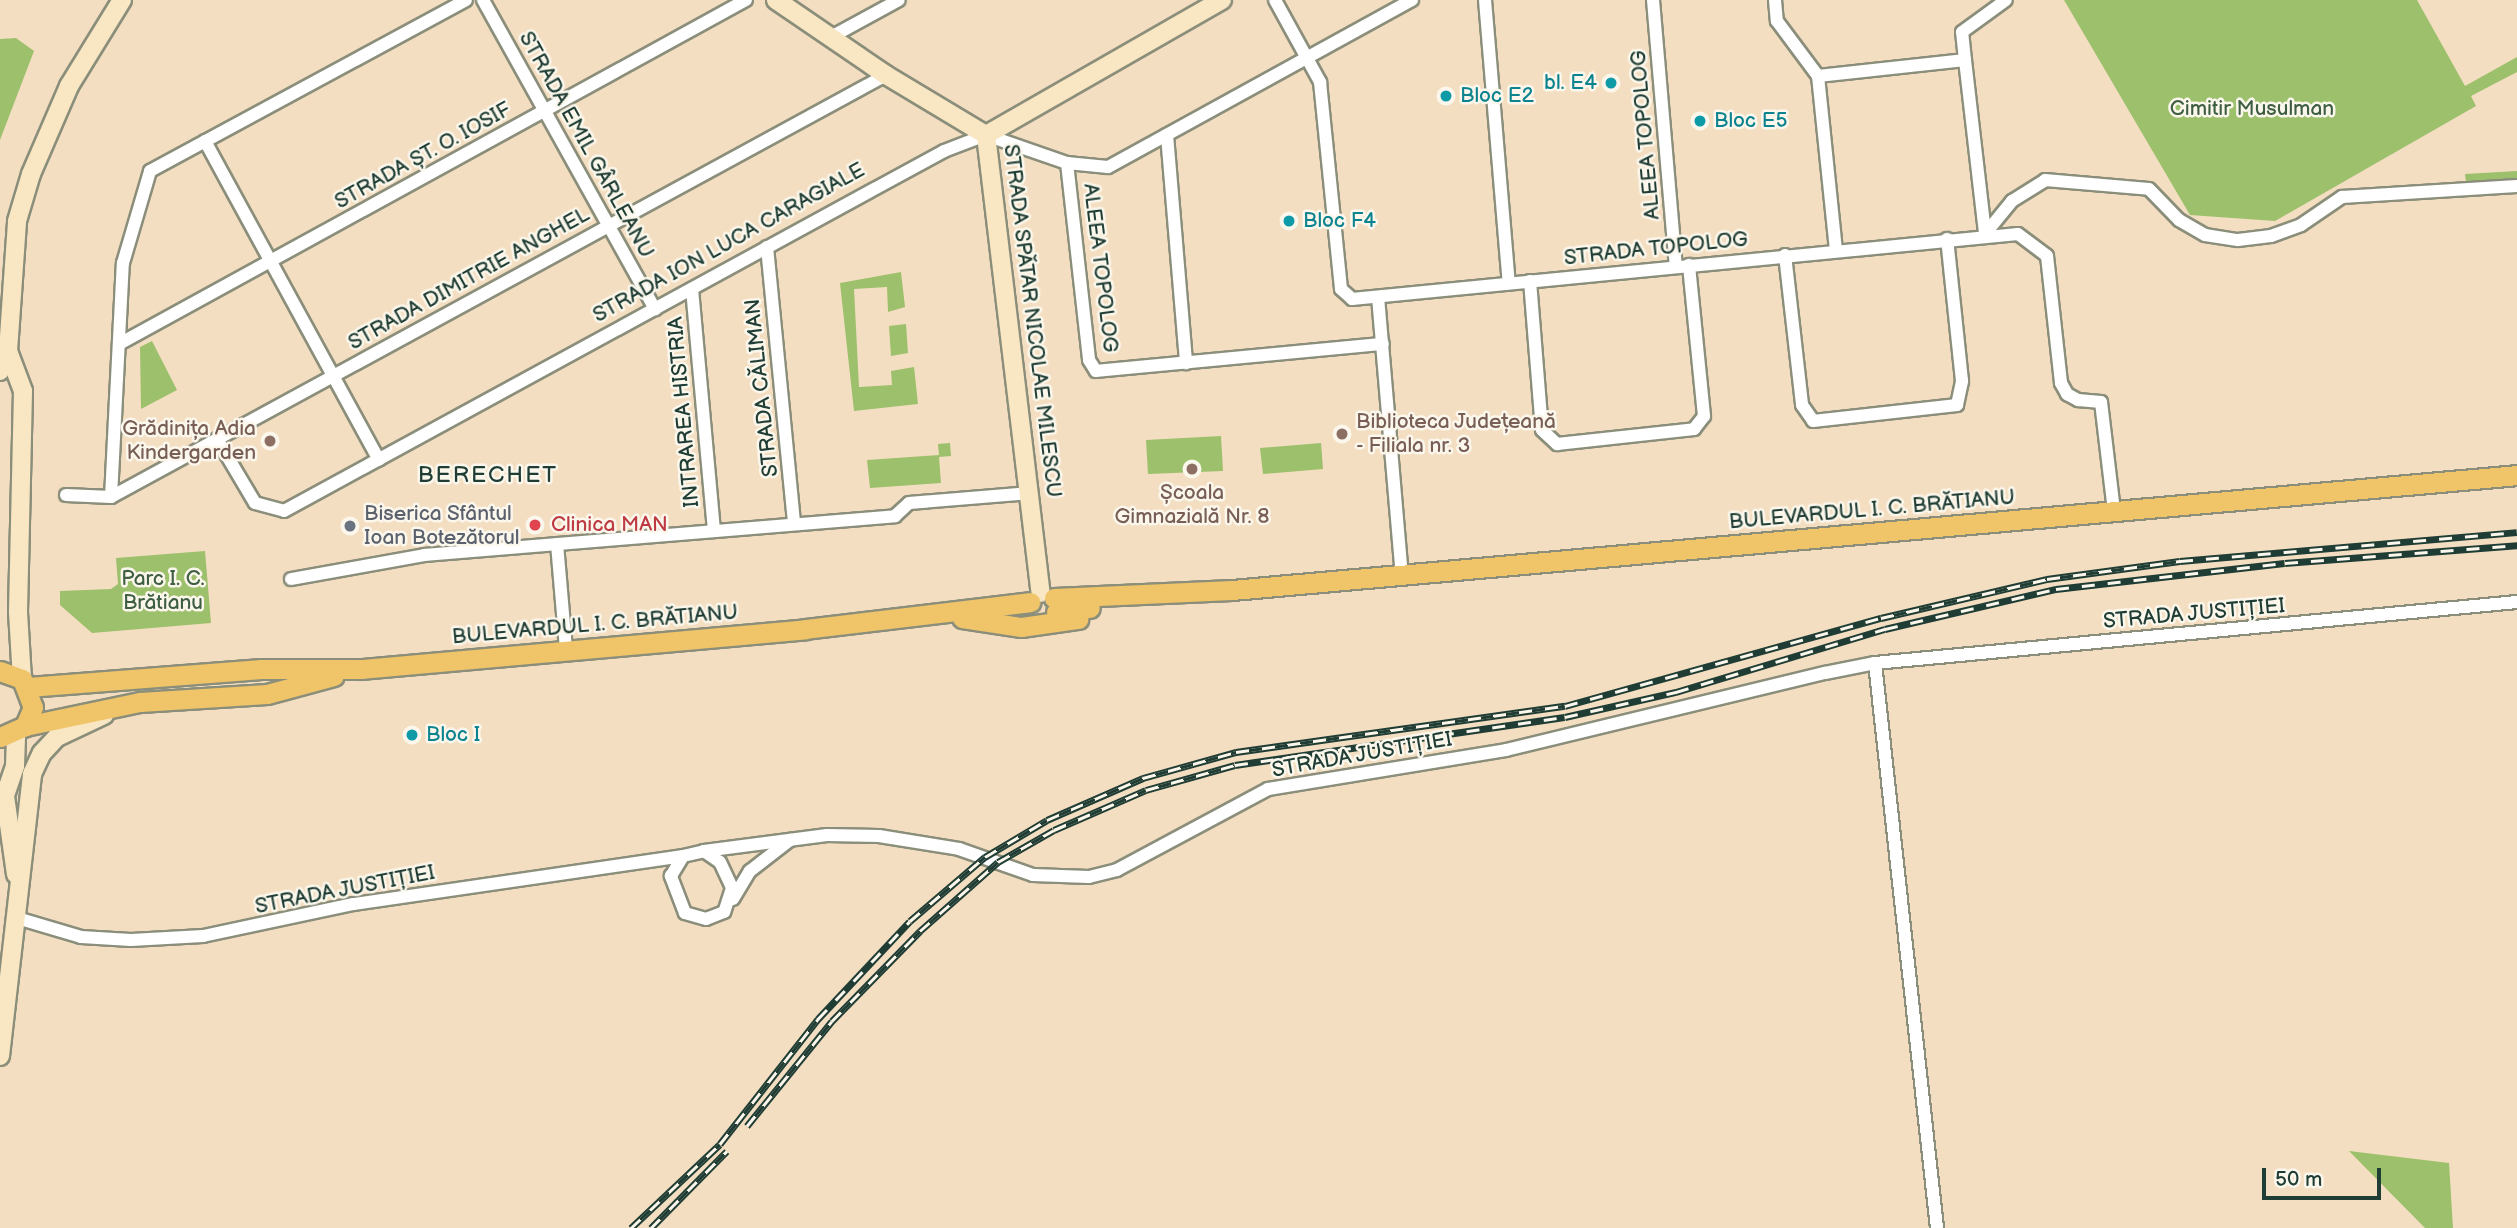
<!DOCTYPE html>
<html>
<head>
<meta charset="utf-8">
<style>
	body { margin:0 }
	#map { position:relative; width:2517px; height:1228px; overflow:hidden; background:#f4dec1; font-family:"Balsamiq Sans",sans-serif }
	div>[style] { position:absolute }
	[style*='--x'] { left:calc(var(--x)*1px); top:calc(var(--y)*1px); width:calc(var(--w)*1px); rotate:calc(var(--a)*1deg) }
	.green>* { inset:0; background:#9cc06b }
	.roads { filter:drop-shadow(2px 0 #8a8e7a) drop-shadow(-2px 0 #8a8e7a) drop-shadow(0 2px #8a8e7a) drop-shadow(0 -2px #8a8e7a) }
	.street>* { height:12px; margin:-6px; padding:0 6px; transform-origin:6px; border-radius:6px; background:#fff }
	.secondary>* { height:18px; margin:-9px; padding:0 9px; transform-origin:9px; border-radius:9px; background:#f9e7c3 }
	.primary>* { height:19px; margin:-9.5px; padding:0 9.5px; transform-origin:9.5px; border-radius:9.5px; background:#f0c469 }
	.rail>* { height:7px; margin-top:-3.5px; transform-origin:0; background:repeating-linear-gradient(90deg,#fbf7ec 0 13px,#1f3d34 0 26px); box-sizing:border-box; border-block:2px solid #1f3d34 }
	.dots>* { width:19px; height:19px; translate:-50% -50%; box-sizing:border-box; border:4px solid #fbf7ec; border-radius:50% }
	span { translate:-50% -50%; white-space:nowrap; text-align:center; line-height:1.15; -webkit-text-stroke:5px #fbf7ec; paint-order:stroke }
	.culture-label { font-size:21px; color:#0d838f }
	.right { translate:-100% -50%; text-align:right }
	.left { translate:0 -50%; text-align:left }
	.park-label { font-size:21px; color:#3e5e42 }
	.street-label { font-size:21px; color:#1f3d34 }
	.education-label { font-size:21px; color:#785e54 }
	.worship-label { font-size:21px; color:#5b616d }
	.health-label { font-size:21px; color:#be3a42 }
	.neighbourhood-label { font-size:23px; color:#1f3d34; letter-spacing:2px }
	.scale { position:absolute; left:2262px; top:1168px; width:119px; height:32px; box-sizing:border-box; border:4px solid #1f3d34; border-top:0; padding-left:9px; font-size:21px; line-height:24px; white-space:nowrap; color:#1f3d34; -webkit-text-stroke:5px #fbf7ec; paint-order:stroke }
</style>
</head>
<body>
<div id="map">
	<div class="green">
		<i style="clip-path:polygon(2064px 0,2417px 0,2465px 86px,2517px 57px,2517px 72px,2471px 96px,2476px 106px,2275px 221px,2190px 215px)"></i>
		<i style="clip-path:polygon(16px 38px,34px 51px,0 140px,0 39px)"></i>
		<i style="clip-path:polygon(2517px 171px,2517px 178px,2466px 182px,2465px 174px)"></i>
		<i style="clip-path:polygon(901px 272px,905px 307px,888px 312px,887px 287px,854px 289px,859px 387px,892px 385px,891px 371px,914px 367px,918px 404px,854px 411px,840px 283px)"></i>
		<i style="clip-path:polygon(906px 324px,908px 353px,891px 356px,889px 326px)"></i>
		<i style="clip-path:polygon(152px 341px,177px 390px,141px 409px,140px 347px)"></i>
		<i style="clip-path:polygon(1221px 436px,1223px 471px,1148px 474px,1146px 440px)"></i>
		<i style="clip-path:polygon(950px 443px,951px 456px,939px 457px,941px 483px,870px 488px,867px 460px,939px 455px,938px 444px)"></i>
		<i style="clip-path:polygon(1321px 443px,1323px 469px,1263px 474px,1260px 448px)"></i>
		<i style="clip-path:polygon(205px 551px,211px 623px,92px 633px,60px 605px,60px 591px,111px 589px,118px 584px,116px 558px)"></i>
		<i style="clip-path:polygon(2349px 1151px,2449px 1163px,2453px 1228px,2425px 1228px)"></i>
	</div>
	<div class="roads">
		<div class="street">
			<i style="--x:483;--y:0;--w:354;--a:60.9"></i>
			<i style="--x:1275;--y:0;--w:94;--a:61.2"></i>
			<i style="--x:1320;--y:82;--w:208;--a:84.2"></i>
			<i style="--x:1341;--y:289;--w:15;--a:42"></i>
			<i style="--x:1352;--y:299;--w:669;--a:-5.57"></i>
			<i style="--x:2018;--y:234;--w:36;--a:37"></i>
			<i style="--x:2047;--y:256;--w:128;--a:83.7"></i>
			<i style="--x:2061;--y:383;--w:13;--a:61"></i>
			<i style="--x:2067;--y:394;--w:13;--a:29"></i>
			<i style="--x:2078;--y:400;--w:23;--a:5"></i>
			<i style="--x:2101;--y:402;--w:110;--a:83.2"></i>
			<i style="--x:1485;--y:0;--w:284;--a:85.2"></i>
			<i style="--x:1653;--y:0;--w:267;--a:85.1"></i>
			<i style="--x:1775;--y:0;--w:21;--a:85"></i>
			<i style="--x:1777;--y:21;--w:69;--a:53.3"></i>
			<i style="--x:1818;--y:76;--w:175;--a:84.1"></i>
			<i style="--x:831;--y:37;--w:77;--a:-28.6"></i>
			<i style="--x:1965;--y:60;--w:28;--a:-96"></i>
			<i style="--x:1962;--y:32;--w:54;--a:-36"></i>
			<i style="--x:1818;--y:76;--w:148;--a:-6.2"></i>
			<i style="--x:1965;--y:60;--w:175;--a:83.4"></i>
			<i style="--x:1167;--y:135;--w:229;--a:85.2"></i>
			<i style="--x:205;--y:141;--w:363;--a:61.4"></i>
			<i style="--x:1067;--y:163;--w:198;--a:83.6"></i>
			<i style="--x:1089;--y:360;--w:13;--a:58"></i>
			<i style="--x:1096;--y:371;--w:288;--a:-5.4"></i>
			<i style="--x:1985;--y:234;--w:43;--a:-50.7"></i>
			<i style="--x:2012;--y:201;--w:39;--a:-32"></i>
			<i style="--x:2045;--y:180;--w:104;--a:4.9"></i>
			<i style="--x:2149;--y:189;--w:43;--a:45.9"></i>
			<i style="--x:2179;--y:220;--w:30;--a:30"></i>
			<i style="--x:2205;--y:235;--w:33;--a:9"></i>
			<i style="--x:2238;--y:240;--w:33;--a:-7"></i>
			<i style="--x:2271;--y:236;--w:32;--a:-20"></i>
			<i style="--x:2301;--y:225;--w:50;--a:-34.3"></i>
			<i style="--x:2342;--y:197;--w:175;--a:-3.6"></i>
			<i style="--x:767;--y:247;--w:278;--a:84.4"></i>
			<i style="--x:1785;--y:255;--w:151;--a:83.5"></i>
			<i style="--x:1802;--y:405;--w:19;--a:55"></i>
			<i style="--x:1813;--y:421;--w:145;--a:-6.3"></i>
			<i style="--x:1957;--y:405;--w:25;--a:-78"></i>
			<i style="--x:1962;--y:381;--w:143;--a:-96"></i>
			<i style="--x:1530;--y:281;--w:149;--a:85.4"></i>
			<i style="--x:1542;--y:430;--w:21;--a:43"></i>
			<i style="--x:1557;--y:444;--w:138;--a:-6.2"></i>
			<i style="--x:1694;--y:429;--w:16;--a:-52"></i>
			<i style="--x:1704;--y:416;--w:152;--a:-95.7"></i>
			<i style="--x:692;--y:289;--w:243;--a:84.8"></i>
			<i style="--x:1378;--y:297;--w:279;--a:85.1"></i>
			<i style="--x:119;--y:344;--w:715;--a:-28.75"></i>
			<i style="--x:217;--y:439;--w:74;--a:59.3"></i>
			<i style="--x:255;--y:503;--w:30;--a:15"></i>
			<i style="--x:284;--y:511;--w:752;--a:-28.61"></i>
			<i style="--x:944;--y:151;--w:45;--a:-20.9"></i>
			<i style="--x:986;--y:135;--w:86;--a:19.1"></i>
			<i style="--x:1067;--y:163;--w:41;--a:5.6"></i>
			<i style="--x:1108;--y:167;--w:347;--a:-28.8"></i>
			<i style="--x:66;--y:495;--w:45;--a:2.5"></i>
			<i style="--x:111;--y:497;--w:882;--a:-28.57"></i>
			<i style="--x:111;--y:497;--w:234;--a:-87.1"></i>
			<i style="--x:123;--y:263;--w:96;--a:-73.6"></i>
			<i style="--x:150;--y:171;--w:359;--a:-28.4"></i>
			<i style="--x:557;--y:544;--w:106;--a:85.1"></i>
			<i style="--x:291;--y:579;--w:135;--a:-10.2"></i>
			<i style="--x:424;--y:555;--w:473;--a:-4.7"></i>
			<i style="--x:895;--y:516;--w:19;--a:-43"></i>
			<i style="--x:909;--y:503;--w:122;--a:-4.7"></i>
			<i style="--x:1875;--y:663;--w:568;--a:83.74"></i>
			<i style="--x:704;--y:851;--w:124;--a:-7.4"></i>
			<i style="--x:827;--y:835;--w:52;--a:1.1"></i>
			<i style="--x:879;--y:836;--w:81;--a:9.2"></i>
			<i style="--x:959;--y:849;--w:78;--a:19.4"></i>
			<i style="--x:1033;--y:875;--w:56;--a:2"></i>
			<i style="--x:1089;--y:877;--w:29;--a:-14"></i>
			<i style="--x:1117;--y:870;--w:171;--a:-28.2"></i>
			<i style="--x:1268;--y:789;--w:241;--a:-9.3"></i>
			<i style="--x:1506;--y:750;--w:328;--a:-13.6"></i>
			<i style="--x:1825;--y:673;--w:51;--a:-11.3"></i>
			<i style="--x:1875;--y:663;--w:645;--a:-5.43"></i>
			<i style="--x:704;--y:851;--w:19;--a:35"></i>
			<i style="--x:720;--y:862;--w:29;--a:65"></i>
			<i style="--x:732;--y:888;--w:25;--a:108"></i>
			<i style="--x:724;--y:912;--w:19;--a:159"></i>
			<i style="--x:706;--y:919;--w:22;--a:-164"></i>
			<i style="--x:685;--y:913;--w:40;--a:-111"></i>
			<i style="--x:671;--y:876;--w:23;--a:-59"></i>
			<i style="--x:683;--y:856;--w:22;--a:-13"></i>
			<i style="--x:733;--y:899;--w:33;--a:-59"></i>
			<i style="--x:750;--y:871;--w:51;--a:-37.8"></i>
			<i style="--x:17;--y:918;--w:67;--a:16.5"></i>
			<i style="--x:81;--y:937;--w:50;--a:3.4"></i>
			<i style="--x:131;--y:940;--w:72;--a:-3.2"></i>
			<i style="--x:203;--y:936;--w:154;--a:-12"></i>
			<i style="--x:354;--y:904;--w:332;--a:-8.3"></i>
		</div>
		<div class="secondary">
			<i style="--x:776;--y:0;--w:133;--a:34.3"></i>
			<i style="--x:886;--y:75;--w:117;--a:31"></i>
			<i style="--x:986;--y:135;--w:461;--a:83.2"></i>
			<i style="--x:986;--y:135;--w:272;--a:-29.8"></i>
			<i style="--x:8;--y:351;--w:43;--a:69.4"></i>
			<i style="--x:23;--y:391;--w:221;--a:91.3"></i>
			<i style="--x:18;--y:612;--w:67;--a:86.6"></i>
			<i style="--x:0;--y:371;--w:22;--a:-68"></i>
			<i style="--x:8;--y:351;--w:130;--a:-86"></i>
			<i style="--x:17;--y:221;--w:49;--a:-73.4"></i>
			<i style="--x:31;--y:174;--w:96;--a:-66.6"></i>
			<i style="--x:69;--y:86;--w:101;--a:-58.4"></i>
			<i style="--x:5;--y:796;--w:79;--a:82"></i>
			<i style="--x:1;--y:807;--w:43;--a:-71.1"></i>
			<i style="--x:15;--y:766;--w:33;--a:-88"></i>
			<i style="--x:0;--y:1056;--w:284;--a:-83.5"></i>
			<i style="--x:32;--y:774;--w:23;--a:-65"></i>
			<i style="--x:42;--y:753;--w:22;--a:-47"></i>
			<i style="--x:57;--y:737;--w:52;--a:-25.1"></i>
		</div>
		<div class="primary">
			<i style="--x:1054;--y:598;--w:178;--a:-2.6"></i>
			<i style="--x:1232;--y:590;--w:1290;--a:-5.11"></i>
			<i style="--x:1056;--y:612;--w:34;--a:-7"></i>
			<i style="--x:962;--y:618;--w:60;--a:8.7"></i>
			<i style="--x:1021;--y:627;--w:58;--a:-8"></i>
			<i style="--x:0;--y:671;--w:23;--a:20"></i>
			<i style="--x:22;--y:679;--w:30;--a:69"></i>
			<i style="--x:33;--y:707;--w:21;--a:113"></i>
			<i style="--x:25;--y:726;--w:27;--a:156"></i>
			<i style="--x:28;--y:687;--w:234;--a:-4.4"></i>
			<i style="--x:261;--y:669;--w:100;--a:0"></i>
			<i style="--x:361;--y:669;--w:446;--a:-5.1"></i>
			<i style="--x:805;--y:629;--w:227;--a:-6.8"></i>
			<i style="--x:25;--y:726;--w:117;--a:-11.8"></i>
			<i style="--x:140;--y:702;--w:127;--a:-3.6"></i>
			<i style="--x:267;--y:694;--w:69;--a:-15"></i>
		</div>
	</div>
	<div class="rail">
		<i style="--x:747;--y:1126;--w:135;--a:-51"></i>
		<i style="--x:832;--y:1021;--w:126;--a:-45.6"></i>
		<i style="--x:920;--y:931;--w:104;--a:-41.5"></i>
		<i style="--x:998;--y:862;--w:64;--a:-29.7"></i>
		<i style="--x:1054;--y:830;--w:100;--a:-23.5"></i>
		<i style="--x:1146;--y:790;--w:92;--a:-15.7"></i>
		<i style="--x:1235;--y:765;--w:333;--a:-8.3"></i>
		<i style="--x:1565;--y:717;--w:114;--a:-12.7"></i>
		<i style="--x:1676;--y:692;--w:218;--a:-16.8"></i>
		<i style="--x:1885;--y:629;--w:176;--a:-13.2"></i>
		<i style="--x:2056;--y:589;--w:230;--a:-6.5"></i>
		<i style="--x:2285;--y:563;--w:233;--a:-4.4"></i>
		<i style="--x:631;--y:1228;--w:122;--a:-43.3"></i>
		<i style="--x:720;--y:1144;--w:159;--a:-51.9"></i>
		<i style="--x:818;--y:1019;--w:134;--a:-46.8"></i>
		<i style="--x:910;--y:921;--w:99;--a:-40.5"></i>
		<i style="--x:985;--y:857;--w:72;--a:-30.8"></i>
		<i style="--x:1047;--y:820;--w:105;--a:-23.6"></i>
		<i style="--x:1143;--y:778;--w:97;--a:-15.6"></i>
		<i style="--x:1236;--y:752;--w:332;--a:-8"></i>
		<i style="--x:1565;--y:706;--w:328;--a:-15.6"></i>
		<i style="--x:1881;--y:618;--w:171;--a:-13.2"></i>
		<i style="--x:2047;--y:579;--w:134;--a:-7.7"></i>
		<i style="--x:2180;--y:561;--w:338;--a:-4.9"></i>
		<i style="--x:651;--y:1228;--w:108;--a:-45.4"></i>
	</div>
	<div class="dots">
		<i style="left:1611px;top:83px;background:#0f9aa8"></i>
		<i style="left:1446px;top:96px;background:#0f9aa8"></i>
		<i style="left:1700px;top:121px;background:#0f9aa8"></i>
		<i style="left:1289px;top:221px;background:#0f9aa8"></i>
		<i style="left:1342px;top:434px;background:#8d6e63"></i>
		<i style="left:270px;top:441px;background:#8d6e63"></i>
		<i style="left:1192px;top:469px;background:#8d6e63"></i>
		<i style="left:535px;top:525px;background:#e0444e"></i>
		<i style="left:350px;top:526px;background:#6b7280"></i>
		<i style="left:412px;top:735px;background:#0f9aa8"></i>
	</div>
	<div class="culture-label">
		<span class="right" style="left:1597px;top:83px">bl. E4</span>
		<span class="left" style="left:1460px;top:96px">Bloc E2</span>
		<span class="left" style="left:1714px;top:121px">Bloc E5</span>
		<span class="left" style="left:1303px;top:221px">Bloc F4</span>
		<span class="left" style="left:426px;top:735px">Bloc I</span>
	</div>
	<div class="park-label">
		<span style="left:2252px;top:109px">Cimitir Musulman</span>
		<span style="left:163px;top:591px">Parc I. C.<br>Brătianu</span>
	</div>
	<div class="street-label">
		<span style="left:1646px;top:135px;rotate:-95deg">ALEEA TOPOLOG</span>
		<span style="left:586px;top:145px;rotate:61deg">STRADA EMIL GÂRLEANU</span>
		<span style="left:423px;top:156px;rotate:-29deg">STRADA ȘT. O. IOSIF</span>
		<span style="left:729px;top:243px;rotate:-29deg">STRADA ION LUCA CARAGIALE</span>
		<span style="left:1656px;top:249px;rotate:-6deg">STRADA TOPOLOG</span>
		<span style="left:1100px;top:268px;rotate:83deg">ALEEA TOPOLOG</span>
		<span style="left:469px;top:279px;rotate:-29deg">STRADA DIMITRIE ANGHEL</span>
		<span style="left:1032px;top:321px;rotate:83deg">STRADA SPĂTAR NICOLAE MILESCU</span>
		<span style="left:762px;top:388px;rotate:-96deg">STRADA CĂLIMAN</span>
		<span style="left:684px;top:412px;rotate:-95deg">INTRAREA HISTRIA</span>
		<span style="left:1872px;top:510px;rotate:-5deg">BULEVARDUL I. C. BRĂTIANU</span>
		<span style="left:2194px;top:614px;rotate:-5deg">STRADA JUSTIȚIEI</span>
		<span style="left:595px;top:625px;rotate:-5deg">BULEVARDUL I. C. BRĂTIANU</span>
		<span style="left:1362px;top:755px;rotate:-10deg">STRADA JUSTIȚIEI</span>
		<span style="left:345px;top:890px;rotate:-11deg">STRADA JUSTIȚIEI</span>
	</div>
	<div class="education-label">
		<span class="left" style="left:1356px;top:434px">Biblioteca Județeană<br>- Filiala nr. 3</span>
		<span class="right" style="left:256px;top:441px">Grădinița Adia<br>Kindergarden</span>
		<span style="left:1192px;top:505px">Școala<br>Gimnazială Nr. 8</span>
	</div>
	<div class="worship-label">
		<span class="left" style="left:364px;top:526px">Biserica Sfântul<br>Ioan Botezătorul</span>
	</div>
	<div class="health-label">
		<span class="left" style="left:551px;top:525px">Clinica MAN</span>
	</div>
	<div class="neighbourhood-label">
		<span style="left:488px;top:475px">BERECHET</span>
	</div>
	<div class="scale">50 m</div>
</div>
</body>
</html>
